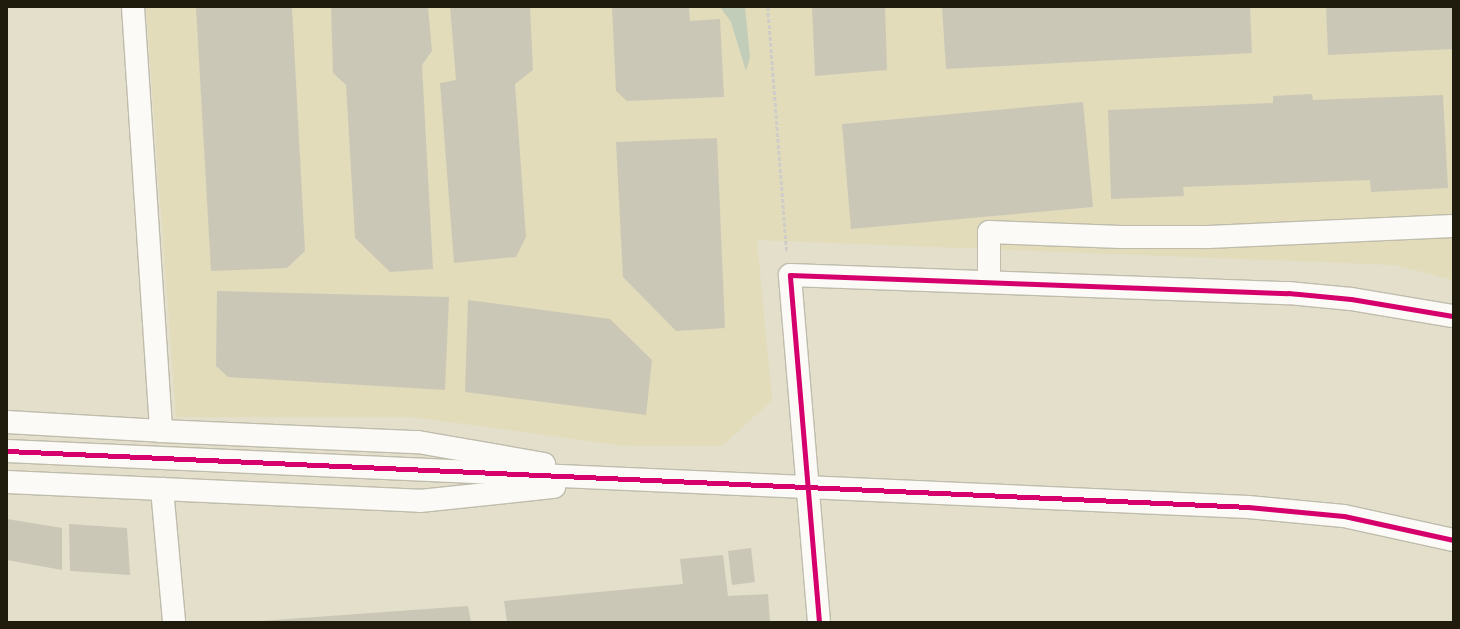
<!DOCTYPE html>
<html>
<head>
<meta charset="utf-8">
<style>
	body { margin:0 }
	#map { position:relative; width:1460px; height:629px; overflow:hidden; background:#e3dfcb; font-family:"Source Sans 3",sans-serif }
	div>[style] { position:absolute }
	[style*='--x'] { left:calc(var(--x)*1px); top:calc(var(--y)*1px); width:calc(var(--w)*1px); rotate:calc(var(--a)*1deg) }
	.built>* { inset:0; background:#e2dcba }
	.green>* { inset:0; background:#c1cdb9 }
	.building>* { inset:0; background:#cbc7b7 }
	.path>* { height:2.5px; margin-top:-1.25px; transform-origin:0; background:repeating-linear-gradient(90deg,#cfcdc8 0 4px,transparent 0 6px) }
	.roads { filter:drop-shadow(1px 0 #bfbcac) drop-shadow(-1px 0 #bfbcac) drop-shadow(0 1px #bfbcac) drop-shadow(0 -1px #bfbcac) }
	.minor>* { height:22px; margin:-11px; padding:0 11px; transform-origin:11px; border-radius:11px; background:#fbfaf7 }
	.cycleway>* { height:5px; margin:-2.5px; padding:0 2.5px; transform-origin:2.5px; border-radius:2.5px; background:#d6006c }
	span { translate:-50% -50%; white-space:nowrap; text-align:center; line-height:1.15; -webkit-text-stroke:3px #fff; paint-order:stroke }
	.frame { position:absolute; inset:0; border:8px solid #1f1c0e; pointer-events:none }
</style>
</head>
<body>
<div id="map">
	<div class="built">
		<i style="clip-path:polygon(146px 7px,1453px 7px,1453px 280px,1395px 265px,757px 240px,772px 400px,722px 446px,626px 446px,413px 417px,176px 417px)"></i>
	</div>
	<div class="green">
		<i style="clip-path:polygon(720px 7px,745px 7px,750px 57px,746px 71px,731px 22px)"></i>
	</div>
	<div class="building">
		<i style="clip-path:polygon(196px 7px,292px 7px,305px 251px,287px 268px,211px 271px)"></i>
		<i style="clip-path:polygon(331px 7px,428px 7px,432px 51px,422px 65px,433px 269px,390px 272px,355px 238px,346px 85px,333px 73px)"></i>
		<i style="clip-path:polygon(450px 7px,530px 7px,533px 70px,515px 84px,526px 237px,516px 257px,454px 263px,440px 83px,456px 80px)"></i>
		<i style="clip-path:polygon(612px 7px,689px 7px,690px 21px,720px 19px,724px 97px,627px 101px,616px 91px)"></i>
		<i style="clip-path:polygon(812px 7px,885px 7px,887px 70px,815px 76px)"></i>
		<i style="clip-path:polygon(942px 7px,1250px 7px,1252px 53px,946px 69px)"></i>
		<i style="clip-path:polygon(1326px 7px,1453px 7px,1453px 49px,1328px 55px)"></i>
		<i style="clip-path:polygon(1312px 94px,1313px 100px,1443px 95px,1448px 188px,1371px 192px,1370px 180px,1183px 187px,1184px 196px,1111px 199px,1108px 110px,1273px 103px,1273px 96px)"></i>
		<i style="clip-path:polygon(1083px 102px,1093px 207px,851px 229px,842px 124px)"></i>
		<i style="clip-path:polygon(717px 138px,725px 328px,676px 331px,623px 277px,616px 142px)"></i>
		<i style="clip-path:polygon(217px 291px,449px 297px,445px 390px,228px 377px,216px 366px)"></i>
		<i style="clip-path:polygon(468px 300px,610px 319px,652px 360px,646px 415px,465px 392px)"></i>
		<i style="clip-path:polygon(7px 519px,62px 528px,62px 570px,7px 560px)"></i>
		<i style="clip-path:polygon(69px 524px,127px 528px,130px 575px,70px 571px)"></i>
		<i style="clip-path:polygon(751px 548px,755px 582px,732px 585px,728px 551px)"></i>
		<i style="clip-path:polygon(723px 555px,728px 596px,768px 594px,770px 622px,507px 622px,504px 601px,683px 584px,680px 559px)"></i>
		<i style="clip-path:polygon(468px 606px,471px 622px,260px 622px,260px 621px)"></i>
	</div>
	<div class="path">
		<i style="--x:768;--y:7;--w:246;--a:85.6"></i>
	</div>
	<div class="roads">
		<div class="minor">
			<i style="--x:133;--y:7;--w:425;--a:86.2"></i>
			<i style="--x:989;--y:281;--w:49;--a:-90"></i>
			<i style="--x:989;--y:232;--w:132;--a:2.2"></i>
			<i style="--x:1121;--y:237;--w:87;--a:0"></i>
			<i style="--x:1208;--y:237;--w:245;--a:-2.6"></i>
			<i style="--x:7;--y:422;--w:154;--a:3.3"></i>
			<i style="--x:161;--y:431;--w:257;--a:2.5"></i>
			<i style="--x:418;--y:442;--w:128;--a:9.9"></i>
			<i style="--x:7;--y:451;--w:1242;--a:2.58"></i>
			<i style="--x:1248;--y:507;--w:96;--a:5.4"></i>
			<i style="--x:1344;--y:516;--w:112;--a:12.4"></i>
			<i style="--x:7;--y:482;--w:413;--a:2.6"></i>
			<i style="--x:420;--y:501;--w:135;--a:-6"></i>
			<i style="--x:162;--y:489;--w:134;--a:84.8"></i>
			<i style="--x:819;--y:622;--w:348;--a:-94.8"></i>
			<i style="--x:790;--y:275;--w:498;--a:2.1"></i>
			<i style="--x:1288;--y:293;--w:63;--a:5.4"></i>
			<i style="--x:1351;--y:299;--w:103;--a:9.5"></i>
		</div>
	</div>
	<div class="cycleway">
		<i style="--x:7;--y:451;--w:1242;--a:2.58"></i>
		<i style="--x:1248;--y:507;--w:96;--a:5.4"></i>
		<i style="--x:1344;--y:516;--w:112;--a:12.4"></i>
		<i style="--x:819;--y:622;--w:348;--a:-94.8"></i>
		<i style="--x:790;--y:275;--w:498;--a:2.1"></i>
		<i style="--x:1288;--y:293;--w:63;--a:5.4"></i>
		<i style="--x:1351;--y:299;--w:103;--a:9.5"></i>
	</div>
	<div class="frame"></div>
</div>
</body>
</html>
